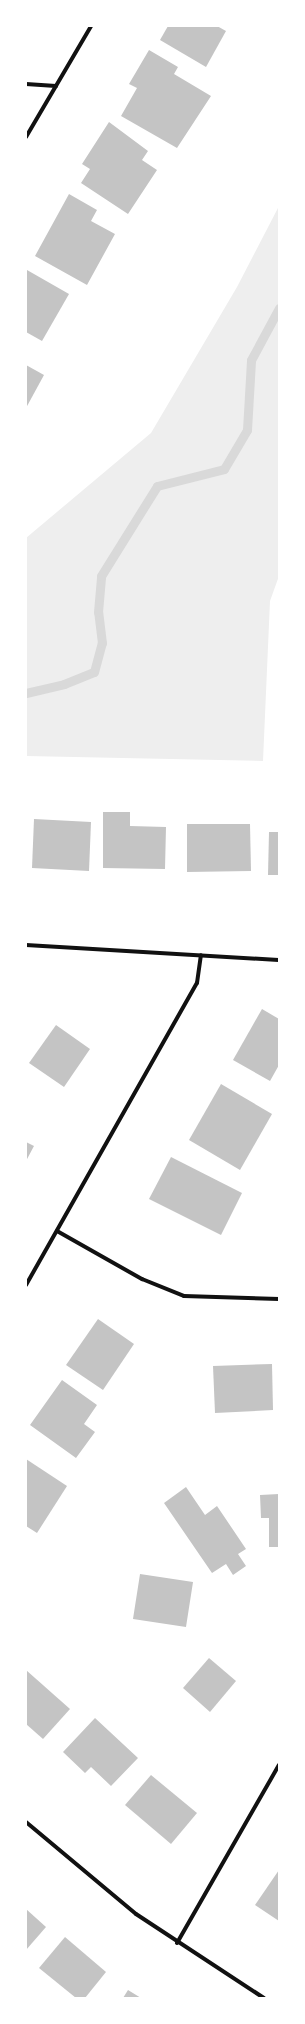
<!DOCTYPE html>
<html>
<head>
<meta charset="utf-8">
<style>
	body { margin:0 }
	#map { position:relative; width:305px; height:2024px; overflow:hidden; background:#fff; font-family:Jost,sans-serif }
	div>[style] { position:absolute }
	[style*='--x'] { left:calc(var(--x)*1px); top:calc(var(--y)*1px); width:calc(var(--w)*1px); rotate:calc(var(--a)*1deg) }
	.green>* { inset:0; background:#eee }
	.stream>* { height:9px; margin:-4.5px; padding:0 4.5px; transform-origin:4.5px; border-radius:4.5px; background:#d9d9d9 }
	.building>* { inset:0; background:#c4c4c4 }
	.minor>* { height:4px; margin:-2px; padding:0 2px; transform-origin:2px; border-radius:2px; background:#111 }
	span { translate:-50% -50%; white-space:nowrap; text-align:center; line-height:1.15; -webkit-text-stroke:3px #fff; paint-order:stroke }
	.frame { position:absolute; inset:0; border:27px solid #fff; pointer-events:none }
</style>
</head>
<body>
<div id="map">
	<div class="green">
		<i style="clip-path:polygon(279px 206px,279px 576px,270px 601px,263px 761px,26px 756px,26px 538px,151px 433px,237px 287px)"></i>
	</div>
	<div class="stream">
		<i style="--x:26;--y:693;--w:39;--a:-13"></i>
		<i style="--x:64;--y:684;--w:32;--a:-22"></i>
		<i style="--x:94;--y:672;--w:30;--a:-75"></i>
		<i style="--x:102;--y:643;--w:31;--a:-97"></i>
		<i style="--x:98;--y:612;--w:36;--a:-85"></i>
		<i style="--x:101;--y:576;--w:106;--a:-58.1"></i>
		<i style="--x:157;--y:486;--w:69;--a:-14.2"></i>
		<i style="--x:224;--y:469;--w:45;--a:-59.5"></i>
		<i style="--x:247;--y:430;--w:70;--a:-86.7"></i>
		<i style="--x:251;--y:360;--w:59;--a:-61.7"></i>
	</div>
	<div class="building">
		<i style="clip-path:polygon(168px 26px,217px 26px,226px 31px,206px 67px,160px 40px)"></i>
		<i style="clip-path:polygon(149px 50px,178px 67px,174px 74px,211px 96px,177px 148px,121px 116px,137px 88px,129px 84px)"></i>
		<i style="clip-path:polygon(109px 122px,148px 151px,142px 160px,157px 170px,128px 214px,81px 183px,90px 169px,82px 164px)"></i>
		<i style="clip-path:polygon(69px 194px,97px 210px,91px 221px,115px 234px,87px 285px,35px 256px)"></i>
		<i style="clip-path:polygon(27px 270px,69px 294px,42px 341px,26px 332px)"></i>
		<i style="clip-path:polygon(26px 365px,44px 375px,26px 408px)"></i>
		<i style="clip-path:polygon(103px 812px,130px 812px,130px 826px,166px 827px,165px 869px,103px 868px)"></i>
		<i style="clip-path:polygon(34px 819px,91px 822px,89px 871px,32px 868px)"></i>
		<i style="clip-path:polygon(187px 824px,250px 824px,251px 871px,187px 872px)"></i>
		<i style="clip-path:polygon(269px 832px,279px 832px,279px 875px,268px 875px)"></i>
		<i style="clip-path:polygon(262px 1009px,279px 1019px,279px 1065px,270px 1081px,233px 1060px)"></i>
		<i style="clip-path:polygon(56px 1025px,90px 1049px,64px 1087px,29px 1063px)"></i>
		<i style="clip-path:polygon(221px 1084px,272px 1114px,240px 1170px,189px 1140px)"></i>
		<i style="clip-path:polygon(26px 1142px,34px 1146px,26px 1161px)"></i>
		<i style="clip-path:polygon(171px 1157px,242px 1193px,221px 1235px,149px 1199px)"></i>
		<i style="clip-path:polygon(98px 1319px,134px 1344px,103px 1390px,66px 1365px)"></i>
		<i style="clip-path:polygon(272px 1364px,273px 1410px,215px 1413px,213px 1366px)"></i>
		<i style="clip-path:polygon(62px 1380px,97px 1405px,84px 1424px,95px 1432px,76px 1458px,30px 1425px)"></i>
		<i style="clip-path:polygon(26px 1459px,67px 1486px,37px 1533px,26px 1526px)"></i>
		<i style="clip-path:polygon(186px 1487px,205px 1515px,217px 1506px,246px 1549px,238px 1554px,246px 1566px,233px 1575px,226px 1564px,212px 1573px,164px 1503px)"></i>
		<i style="clip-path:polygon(279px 1494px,279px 1547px,269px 1547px,269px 1518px,261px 1518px,260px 1495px)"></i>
		<i style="clip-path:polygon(140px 1574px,193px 1582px,186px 1627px,133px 1619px)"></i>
		<i style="clip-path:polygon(209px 1658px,236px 1681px,210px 1712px,183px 1688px)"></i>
		<i style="clip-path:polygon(26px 1670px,70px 1709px,43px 1739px,26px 1724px)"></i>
		<i style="clip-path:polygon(95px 1718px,138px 1758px,111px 1786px,91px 1767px,85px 1773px,63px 1752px)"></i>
		<i style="clip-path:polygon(151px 1775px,197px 1813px,171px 1844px,125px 1805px)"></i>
		<i style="clip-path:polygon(279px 1870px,279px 1921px,255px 1905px)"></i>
		<i style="clip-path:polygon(26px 1909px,46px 1927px,26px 1950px)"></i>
		<i style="clip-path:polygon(65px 1937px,106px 1972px,85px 1998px,76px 1998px,39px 1968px)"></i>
		<i style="clip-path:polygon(128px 1990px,141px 1998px,123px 1998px)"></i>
	</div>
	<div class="minor">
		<i style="--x:26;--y:84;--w:30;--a:4"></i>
		<i style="--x:26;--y:137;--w:129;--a:-59.6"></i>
		<i style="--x:26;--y:945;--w:253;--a:3.4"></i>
		<i style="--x:57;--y:1231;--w:98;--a:29.5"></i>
		<i style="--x:142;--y:1279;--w:45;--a:22"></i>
		<i style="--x:184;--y:1296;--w:95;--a:1.8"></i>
		<i style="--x:26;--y:1285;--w:347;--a:-60.5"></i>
		<i style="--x:197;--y:983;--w:28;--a:-82"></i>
		<i style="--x:26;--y:1822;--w:143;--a:39.9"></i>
		<i style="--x:136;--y:1914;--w:153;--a:33.3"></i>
		<i style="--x:177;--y:1943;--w:205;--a:-60.2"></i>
	</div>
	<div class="frame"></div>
</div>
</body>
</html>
